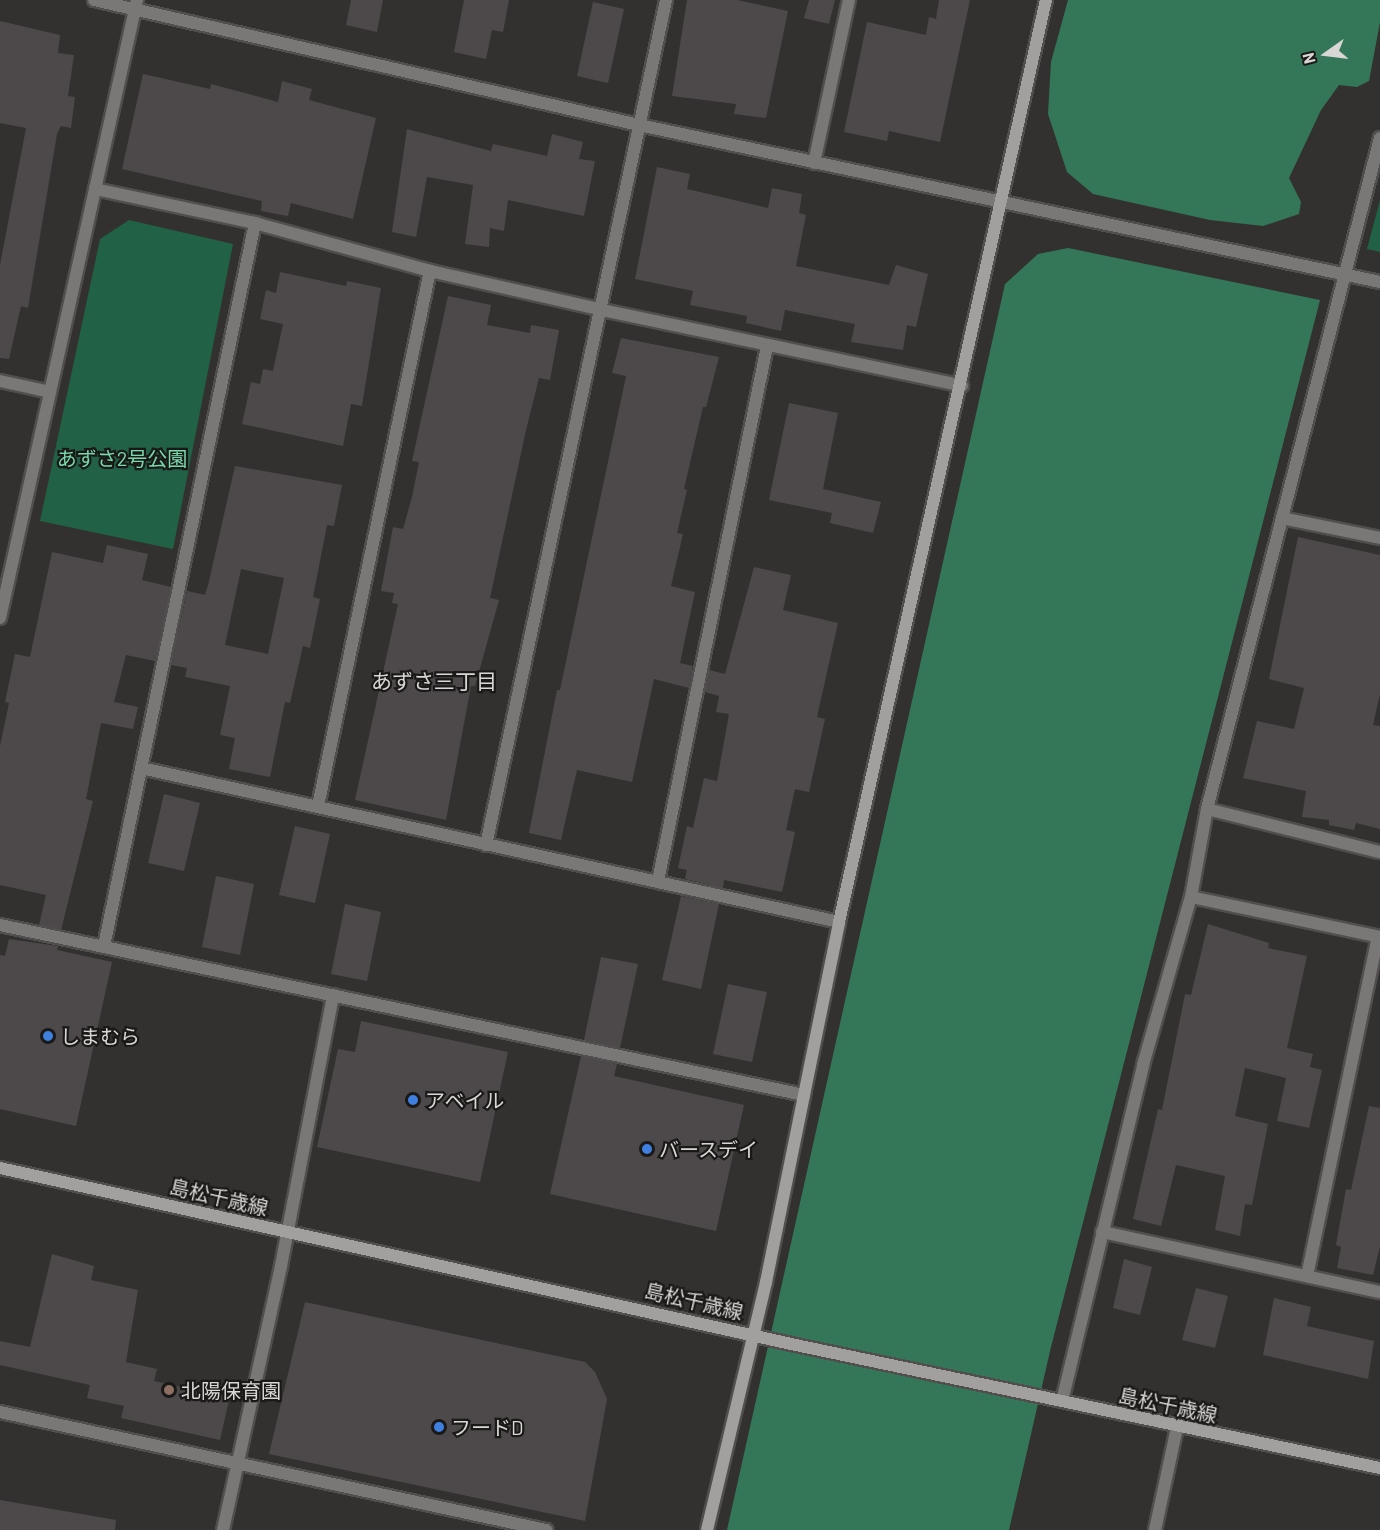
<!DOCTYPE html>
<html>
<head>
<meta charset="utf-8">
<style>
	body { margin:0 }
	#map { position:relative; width:1380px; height:1530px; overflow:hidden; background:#33312f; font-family:Barlow,"Noto Sans JP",sans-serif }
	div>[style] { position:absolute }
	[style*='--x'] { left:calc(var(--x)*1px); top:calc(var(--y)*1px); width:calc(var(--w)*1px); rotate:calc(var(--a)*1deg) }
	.green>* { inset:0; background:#216145 }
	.forest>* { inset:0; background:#347758 }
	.building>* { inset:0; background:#4d494a }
	.roads { filter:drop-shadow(2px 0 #514f4d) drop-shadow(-2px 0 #514f4d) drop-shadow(0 2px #514f4d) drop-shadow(0 -2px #514f4d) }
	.lane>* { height:12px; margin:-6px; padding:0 6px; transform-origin:6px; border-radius:6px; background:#7a7877 }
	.street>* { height:12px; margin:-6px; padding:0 6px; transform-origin:6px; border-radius:6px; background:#7a7877 }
	.secondary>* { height:12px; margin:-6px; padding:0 6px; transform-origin:6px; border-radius:6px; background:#a2a09e }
	.dots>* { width:16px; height:16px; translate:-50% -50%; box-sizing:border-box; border:3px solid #1a1918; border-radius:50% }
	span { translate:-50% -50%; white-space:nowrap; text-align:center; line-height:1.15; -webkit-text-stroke:4.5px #1a1918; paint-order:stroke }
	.park-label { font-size:20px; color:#77d8a9 }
	.poi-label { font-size:20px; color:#d9d7d6 }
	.left { translate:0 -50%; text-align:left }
	.street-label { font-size:20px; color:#d9d7d6 }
	.neighbourhood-label { font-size:21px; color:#d9d7d6 }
	.north { position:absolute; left:1296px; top:24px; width:60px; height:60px; -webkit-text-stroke:4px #1a1918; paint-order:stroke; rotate:256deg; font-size:16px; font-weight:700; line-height:24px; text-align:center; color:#d9d7d6 }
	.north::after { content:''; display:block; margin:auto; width:21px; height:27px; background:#d9d7d6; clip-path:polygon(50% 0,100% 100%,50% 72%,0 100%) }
</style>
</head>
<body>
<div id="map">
	<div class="green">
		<i style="clip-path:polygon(1380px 200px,1380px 252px,1367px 249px)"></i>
		<i style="clip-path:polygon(129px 220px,233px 244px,173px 549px,40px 521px,100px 239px)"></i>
	</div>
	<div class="forest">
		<i style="clip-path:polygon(1068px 0,1380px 0,1380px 22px,1369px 81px,1357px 87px,1339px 85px,1321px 110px,1289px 178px,1301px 202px,1299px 214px,1263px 226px,1210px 220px,1093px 194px,1067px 172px,1048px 114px,1051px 62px)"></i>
		<i style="clip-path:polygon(1068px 248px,1320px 300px,1051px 1347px,1009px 1530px,727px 1530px,1005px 284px,1038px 254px)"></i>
	</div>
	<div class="building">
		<i style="clip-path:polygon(351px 0,383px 0,377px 32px,346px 25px)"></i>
		<i style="clip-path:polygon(464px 0,509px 0,503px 32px,492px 30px,486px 59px,454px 52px)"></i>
		<i style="clip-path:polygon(687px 0,737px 0,788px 11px,766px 118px,734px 114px,736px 104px,672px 96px)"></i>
		<i style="clip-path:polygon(809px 0,835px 0,829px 24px,804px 18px)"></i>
		<i style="clip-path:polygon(939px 0,970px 0,940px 142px,889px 131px,887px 141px,844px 132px,867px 22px,926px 35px,929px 17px,936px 19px)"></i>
		<i style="clip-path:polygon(593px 2px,624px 9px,608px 83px,577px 76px)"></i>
		<i style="clip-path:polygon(0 21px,60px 35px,58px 53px,74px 55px,68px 96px,75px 97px,71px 128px,61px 126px,57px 134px,28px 308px,21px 306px,9px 359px,0 358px,0 265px,26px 128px,0 123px)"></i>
		<i style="clip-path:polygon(143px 74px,210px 89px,211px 84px,278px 102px,282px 81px,312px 89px,309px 100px,376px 118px,353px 219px,291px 203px,288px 216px,261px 211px,262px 201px,122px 169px)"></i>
		<i style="clip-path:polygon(407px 129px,491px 151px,493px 144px,547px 156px,552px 134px,583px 142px,579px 159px,595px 161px,584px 216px,508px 200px,504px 231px,490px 228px,489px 247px,465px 244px,473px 185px,427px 177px,416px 237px,392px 232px)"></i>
		<i style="clip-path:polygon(657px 167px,690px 174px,687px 189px,768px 208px,772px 188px,802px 194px,799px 213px,806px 215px,796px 266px,889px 285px,896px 265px,928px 274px,916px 327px,907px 325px,903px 350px,851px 342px,855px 324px,785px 310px,781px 331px,746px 323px,747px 316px,690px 305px,693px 291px,635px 279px)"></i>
		<i style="clip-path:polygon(280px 272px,346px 286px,347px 281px,381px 288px,362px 406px,351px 404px,343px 446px,242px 424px,251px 382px,260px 384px,263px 369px,273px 371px,283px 324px,260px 319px,266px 290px,276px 293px)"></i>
		<i style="clip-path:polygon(448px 296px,491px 305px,487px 325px,530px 333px,531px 325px,559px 330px,550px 380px,539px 378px,526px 430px,490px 598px,499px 600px,475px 686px,471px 686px,446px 820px,355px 800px,398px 604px,392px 603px,394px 593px,381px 591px,393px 527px,403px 529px,412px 497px,419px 462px,412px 461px)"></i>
		<i style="clip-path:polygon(621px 338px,719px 357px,706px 407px,703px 407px,684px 489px,687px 490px,677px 533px,683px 534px,671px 586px,695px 592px,680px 663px,693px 666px,689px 688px,654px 679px,632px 782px,577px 770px,561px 840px,529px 833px,557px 690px,560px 690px,626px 376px,612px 373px)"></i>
		<i style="clip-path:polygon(789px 403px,838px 413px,823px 489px,881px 502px,873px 533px,830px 523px,832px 513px,769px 500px)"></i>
		<i style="clip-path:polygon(evenodd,235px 466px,342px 485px,334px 526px,327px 525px,313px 597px,320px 599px,310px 648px,303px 646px,290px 703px,285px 702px,270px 777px,229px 769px,235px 738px,220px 735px,230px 686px,185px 677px,187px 668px,171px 665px,187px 591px,205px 595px,209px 581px,235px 466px,241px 569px,284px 578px,268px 654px,225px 645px,241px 569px)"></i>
		<i style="clip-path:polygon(1298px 537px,1380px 555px,1380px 694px,1373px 725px,1380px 726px,1380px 829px,1356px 823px,1354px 830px,1329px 825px,1329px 820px,1302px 817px,1306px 791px,1243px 778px,1257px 721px,1294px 729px,1304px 688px,1269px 679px)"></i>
		<i style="clip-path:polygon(107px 545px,148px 554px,142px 580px,171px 587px,155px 661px,126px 655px,114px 702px,138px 707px,133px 729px,101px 723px,86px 799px,93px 801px,61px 930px,39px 925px,46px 895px,0 885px,0 746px,9px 703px,5px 702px,15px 654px,30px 657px,52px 552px,103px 563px)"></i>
		<i style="clip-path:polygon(754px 567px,791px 575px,783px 610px,838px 623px,817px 717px,825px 719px,809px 792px,795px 789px,786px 830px,795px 832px,782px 892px,724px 880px,723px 888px,685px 879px,687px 870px,678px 868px,687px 826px,693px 828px,704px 778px,717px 781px,729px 714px,716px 712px,719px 696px,705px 692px,709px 670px,725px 674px)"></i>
		<i style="clip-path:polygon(164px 794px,200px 803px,184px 871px,148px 863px)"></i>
		<i style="clip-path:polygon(295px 826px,330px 834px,315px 903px,279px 895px)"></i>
		<i style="clip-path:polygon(216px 876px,254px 884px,240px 955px,202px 947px)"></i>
		<i style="clip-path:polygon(681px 896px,719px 904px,701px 989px,662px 980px)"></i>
		<i style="clip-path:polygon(345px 904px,381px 912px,367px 981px,331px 974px)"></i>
		<i style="clip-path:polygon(1208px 924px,1269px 943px,1268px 948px,1307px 956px,1287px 1048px,1313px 1054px,1310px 1067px,1322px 1070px,1309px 1128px,1277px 1121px,1286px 1078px,1245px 1068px,1235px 1116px,1268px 1124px,1252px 1205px,1245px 1204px,1240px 1236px,1215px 1230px,1225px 1176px,1176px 1165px,1161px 1226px,1133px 1219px,1158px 1109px,1162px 1110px,1185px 994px,1191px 995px)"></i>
		<i style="clip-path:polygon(9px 939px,58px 946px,57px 950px,112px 962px,76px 1126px,0 1109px,0 955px,5px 956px)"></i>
		<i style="clip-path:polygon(601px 957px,638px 964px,620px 1048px,584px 1040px)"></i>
		<i style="clip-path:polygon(728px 984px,767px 992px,752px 1062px,713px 1054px)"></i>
		<i style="clip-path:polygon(361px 1021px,508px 1052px,480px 1182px,317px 1147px,338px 1049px,355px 1052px)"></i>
		<i style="clip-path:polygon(581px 1056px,617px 1064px,614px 1076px,744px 1105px,716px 1231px,550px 1194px)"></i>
		<i style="clip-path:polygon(1369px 1106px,1380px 1108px,1380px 1246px,1373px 1275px,1337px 1268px,1341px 1247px,1336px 1245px,1346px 1189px,1351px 1190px)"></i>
		<i style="clip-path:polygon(52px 1254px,94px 1266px,91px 1280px,138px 1290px,126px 1362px,157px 1369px,154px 1381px,209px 1393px,212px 1383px,232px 1387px,220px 1440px,121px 1418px,124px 1406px,87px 1398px,90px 1385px,0 1365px,0 1341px,30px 1347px)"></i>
		<i style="clip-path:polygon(1124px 1259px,1152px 1267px,1140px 1315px,1113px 1308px)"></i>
		<i style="clip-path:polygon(1196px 1288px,1228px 1296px,1215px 1348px,1182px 1340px)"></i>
		<i style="clip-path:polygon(1274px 1298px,1311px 1307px,1307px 1326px,1374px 1341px,1368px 1379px,1263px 1355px)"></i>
		<i style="clip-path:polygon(305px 1302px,585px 1362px,595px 1372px,607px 1399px,585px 1521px,269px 1454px)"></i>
		<i style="clip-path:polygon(0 1500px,116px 1520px,115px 1530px,0 1530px)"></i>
	</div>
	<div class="roads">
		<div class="lane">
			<i style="--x:1155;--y:1530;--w:105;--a:-77.9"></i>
		</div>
		<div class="street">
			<i style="--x:94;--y:0;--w:559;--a:12.92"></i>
			<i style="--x:639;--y:125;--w:757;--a:11.96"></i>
			<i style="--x:814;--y:163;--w:167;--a:-77.9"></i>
			<i style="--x:95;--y:189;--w:164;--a:12"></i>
			<i style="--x:255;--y:223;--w:181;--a:15.3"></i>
			<i style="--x:430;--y:271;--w:172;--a:12.7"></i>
			<i style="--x:598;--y:309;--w:372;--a:11.9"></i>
			<i style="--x:0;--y:381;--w:51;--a:12.4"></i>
			<i style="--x:1282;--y:518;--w:100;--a:11.5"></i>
			<i style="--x:0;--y:618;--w:633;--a:-77.5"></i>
			<i style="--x:141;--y:768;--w:715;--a:12.44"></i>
			<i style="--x:318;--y:806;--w:547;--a:-78.18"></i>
			<i style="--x:1207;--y:809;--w:178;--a:14"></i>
			<i style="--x:486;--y:845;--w:864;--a:-77.97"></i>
			<i style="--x:658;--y:881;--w:546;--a:-78.48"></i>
			<i style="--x:1191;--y:897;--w:193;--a:11.9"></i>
			<i style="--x:0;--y:925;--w:822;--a:11.94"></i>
			<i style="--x:104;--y:946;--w:739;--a:-78.2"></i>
			<i style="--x:1102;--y:1232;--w:284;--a:12.2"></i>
			<i style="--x:1307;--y:1276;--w:346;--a:-78.2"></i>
			<i style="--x:1062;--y:1401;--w:346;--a:-76.4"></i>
			<i style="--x:1143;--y:1065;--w:175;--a:-74.1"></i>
			<i style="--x:1191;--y:897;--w:89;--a:-79.7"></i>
			<i style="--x:1207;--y:809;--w:693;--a:-75.54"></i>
			<i style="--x:0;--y:1412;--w:559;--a:12.2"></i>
			<i style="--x:223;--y:1530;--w:270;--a:-77.6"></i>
			<i style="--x:281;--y:1266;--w:276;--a:-79.1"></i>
		</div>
		<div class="secondary">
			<i style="--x:0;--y:1168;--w:810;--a:12.54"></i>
			<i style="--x:791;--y:1344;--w:602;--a:11.89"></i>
			<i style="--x:707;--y:1530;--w:255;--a:-76.6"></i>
			<i style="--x:766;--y:1282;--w:367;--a:-78.5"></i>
			<i style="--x:839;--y:922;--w:945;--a:-77.35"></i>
		</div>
	</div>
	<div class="dots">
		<i style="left:48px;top:1036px;background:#3f7fe0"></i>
		<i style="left:413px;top:1100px;background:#3f7fe0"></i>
		<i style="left:647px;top:1149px;background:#3f7fe0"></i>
		<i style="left:169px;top:1390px;background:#8d6e63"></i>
		<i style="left:439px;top:1427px;background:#3f7fe0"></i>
	</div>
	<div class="park-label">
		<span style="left:122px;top:458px">あずさ2号公園</span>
	</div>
	<div class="poi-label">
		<span class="left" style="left:60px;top:1036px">しまむら</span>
		<span class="left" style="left:425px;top:1100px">アベイル</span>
		<span class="left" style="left:659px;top:1149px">バースデイ</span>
		<span class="left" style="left:181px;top:1390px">北陽保育園</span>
		<span class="left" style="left:451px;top:1427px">フードD</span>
	</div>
	<div class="street-label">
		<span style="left:219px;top:1197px;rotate:13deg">島松千歳線</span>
		<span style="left:694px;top:1301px;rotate:13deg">島松千歳線</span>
		<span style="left:1168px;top:1405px;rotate:12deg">島松千歳線</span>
	</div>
	<div class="neighbourhood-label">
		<span style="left:434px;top:681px">あずさ三丁目</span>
	</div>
	<div class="north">N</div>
</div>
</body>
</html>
